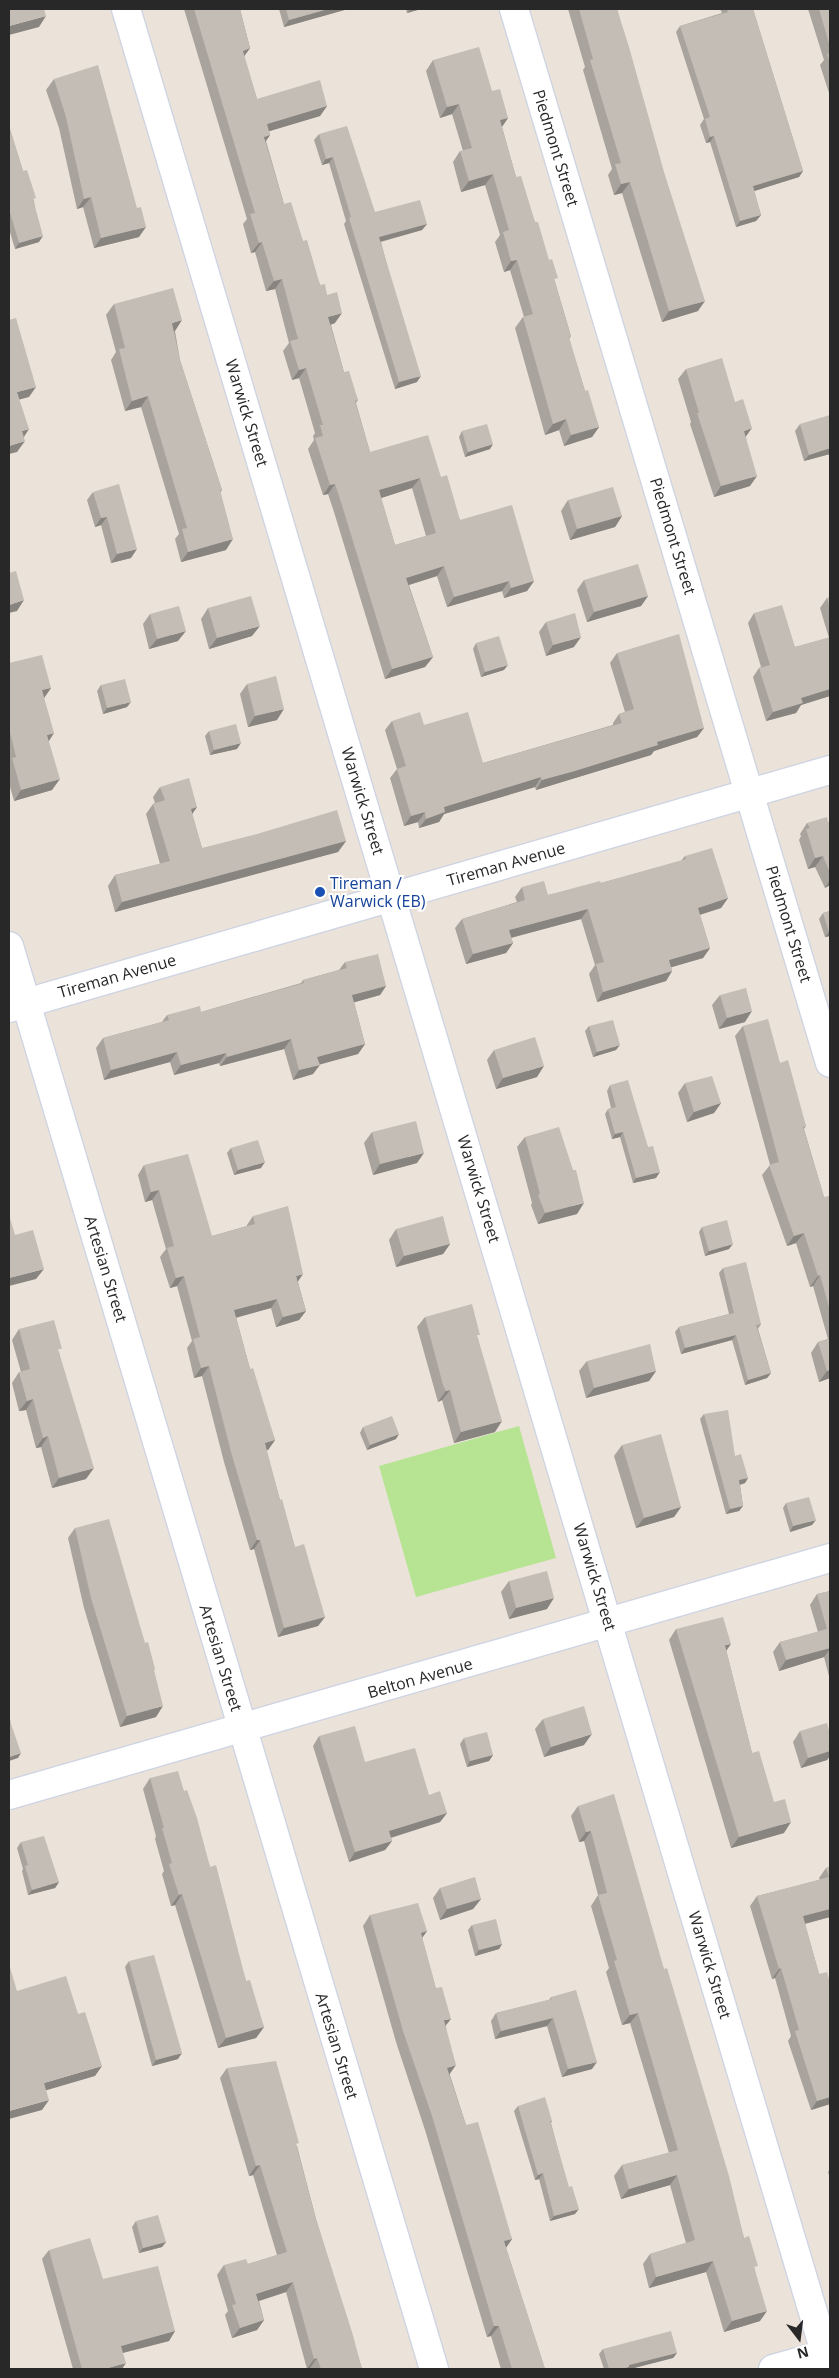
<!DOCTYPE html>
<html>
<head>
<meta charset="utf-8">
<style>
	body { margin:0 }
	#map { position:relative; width:839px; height:2378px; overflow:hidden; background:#ebe2d9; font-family:"Open Sans",sans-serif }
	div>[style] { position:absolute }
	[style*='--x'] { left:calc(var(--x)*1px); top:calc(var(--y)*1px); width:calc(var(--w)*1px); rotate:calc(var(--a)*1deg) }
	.green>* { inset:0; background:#b6e493 }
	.roads { filter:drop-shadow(1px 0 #ced4e2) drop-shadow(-1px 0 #ced4e2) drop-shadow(0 1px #ced4e2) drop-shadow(0 -1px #ced4e2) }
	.minor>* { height:28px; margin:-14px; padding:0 14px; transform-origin:14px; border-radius:14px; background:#fff }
	.wall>* { inset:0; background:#a8a39c }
	.shaded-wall>* { inset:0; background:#88847f }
	.building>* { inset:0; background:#c3bdb5 }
	.dots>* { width:14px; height:14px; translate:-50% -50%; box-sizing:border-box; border:2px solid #fff; border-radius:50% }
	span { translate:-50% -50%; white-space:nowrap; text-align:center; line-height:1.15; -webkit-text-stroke:4px #fff; paint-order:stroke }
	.street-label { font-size:16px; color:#282828 }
	.transit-label { font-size:16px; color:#164399 }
	.left { translate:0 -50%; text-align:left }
	.frame { position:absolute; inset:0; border:10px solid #282828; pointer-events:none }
	.north { position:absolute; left:774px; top:2313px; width:50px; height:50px; -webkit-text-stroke:4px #fff; paint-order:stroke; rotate:165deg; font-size:14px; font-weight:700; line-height:20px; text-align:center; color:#282828 }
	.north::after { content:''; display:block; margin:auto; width:18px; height:22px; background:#282828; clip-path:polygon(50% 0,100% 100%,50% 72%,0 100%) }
</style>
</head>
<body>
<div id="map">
	<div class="green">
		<i style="clip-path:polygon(519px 1426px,556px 1558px,416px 1597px,379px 1466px)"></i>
	</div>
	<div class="roads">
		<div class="minor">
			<i style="--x:126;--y:9;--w:2463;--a:73.39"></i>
			<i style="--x:514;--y:9;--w:1100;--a:73.31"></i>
			<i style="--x:9;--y:946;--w:1485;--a:73.37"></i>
			<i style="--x:9;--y:1008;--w:855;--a:-16.17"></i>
			<i style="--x:9;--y:1795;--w:855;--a:-16.1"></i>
			<i style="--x:773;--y:2369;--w:59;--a:-15.7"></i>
		</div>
	</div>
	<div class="wall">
		<i style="clip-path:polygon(evenodd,184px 9px,240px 9px,250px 48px,244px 56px,257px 99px,327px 106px,320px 116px,269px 131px,270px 135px,266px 141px,284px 204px,303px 241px,335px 323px,331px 325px,344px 372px,358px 400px,356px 403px,370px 452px,441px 477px,460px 520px,534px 581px,527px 591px,504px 598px,502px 591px,447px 607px,437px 576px,409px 585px,433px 657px,425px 667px,385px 679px,334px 512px,328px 494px,323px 495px,308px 449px,314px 440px,313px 436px,315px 433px,299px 378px,292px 380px,283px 351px,289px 343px,275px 289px,266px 291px,255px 252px,251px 253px,243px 224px,247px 219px,184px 9px,412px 488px,426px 536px,395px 545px,381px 498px,412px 488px)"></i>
		<i style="clip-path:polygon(279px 9px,348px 9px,284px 27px)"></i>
		<i style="clip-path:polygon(406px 9px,421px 9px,407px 13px)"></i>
		<i style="clip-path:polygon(568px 9px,617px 9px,698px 311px,662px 322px,622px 193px,614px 195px,608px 175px,612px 169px,583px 70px,585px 67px)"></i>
		<i style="clip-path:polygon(720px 9px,753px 9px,803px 171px,799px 177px,754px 191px,761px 215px,756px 221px,736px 227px,710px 142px,706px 143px,700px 125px,704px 119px,676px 32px,680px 26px,722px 13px)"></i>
		<i style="clip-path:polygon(808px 9px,830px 9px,830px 93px,829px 93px,820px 65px,824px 60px)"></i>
		<i style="clip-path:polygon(433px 60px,492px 91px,508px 118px,502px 127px,516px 177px,535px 222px,555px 282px,571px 336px,569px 339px,585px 391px,599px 427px,592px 437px,564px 446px,559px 430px,545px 435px,515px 328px,523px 317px,524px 317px,510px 270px,504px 272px,495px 242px,500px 235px,485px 185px,461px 192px,453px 162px,460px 151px,463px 151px,452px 114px,440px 118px,426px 71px)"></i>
		<i style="clip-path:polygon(54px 79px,139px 237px,94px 248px,83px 207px,77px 209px,59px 128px,46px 90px)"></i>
		<i style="clip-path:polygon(9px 126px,23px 171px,34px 201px,39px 242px,15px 249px,9px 229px)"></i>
		<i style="clip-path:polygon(319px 134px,375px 212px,427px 224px,422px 230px,381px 242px,417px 382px,395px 389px,344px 224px,346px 221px,329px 163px,322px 165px,314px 140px)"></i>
		<i style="clip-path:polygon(114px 304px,175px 331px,180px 360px,222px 490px,220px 493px,226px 550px,181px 562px,175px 539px,179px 534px,141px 407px,125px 411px,111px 360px,116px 352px,106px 315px)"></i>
		<i style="clip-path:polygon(686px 369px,746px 437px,750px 486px,714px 497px,690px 424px,691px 422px,678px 379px)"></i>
		<i style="clip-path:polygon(800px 424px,830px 454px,804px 461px,795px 431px)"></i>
		<i style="clip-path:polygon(462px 431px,490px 449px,465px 457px,459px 437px)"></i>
		<i style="clip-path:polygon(93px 492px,131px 558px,111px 563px,101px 525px,95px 527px,87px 500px)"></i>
		<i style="clip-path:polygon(568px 500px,622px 516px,615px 527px,570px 540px,561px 511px)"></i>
		<i style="clip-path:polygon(584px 580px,648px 596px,641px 606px,587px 622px,577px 590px)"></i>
		<i style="clip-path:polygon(830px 597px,830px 696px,801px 705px,796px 713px,766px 721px,753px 677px,759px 668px,761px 667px,748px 623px,754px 613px,795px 647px,829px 638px,820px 608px,827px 598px)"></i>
		<i style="clip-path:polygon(208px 608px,252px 636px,209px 649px,201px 619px)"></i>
		<i style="clip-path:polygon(150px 614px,178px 641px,149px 649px,143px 624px)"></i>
		<i style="clip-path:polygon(546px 622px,574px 647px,546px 656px,539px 632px)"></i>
		<i style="clip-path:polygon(476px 643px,504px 670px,481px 677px,473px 649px)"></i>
		<i style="clip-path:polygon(617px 653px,704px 728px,697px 737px,654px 751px,651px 755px,568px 780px,536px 790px,535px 787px,444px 814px,439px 822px,419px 828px,418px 822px,404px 826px,390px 778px,397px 769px,385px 730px,392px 721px,424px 725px,483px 763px,613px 725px,613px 723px,619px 714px,625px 712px,610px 663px)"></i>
		<i style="clip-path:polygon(9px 663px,51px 688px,44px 698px,48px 741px,52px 790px,14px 801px,9px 783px)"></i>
		<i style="clip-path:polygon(247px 684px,277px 720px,248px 727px,240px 694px)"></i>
		<i style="clip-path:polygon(101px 685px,127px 707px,103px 714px,97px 691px)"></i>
		<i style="clip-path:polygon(209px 731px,237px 749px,210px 755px,205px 736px)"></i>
		<i style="clip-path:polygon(160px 787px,197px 807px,192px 814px,202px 848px,346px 841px,338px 852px,115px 912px,108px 886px,115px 875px,160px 864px,146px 814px,153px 804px,155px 803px,153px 797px)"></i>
		<i style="clip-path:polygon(830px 822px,830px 885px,825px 888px,815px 867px,808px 869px,799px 840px,801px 836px,800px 834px,807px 823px)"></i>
		<i style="clip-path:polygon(685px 856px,728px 898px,721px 908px,700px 915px,710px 948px,703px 958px,671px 967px,672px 971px,666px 981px,597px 1002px,589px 974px,595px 965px,581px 919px,511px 938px,513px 943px,506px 953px,466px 964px,455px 928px,462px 919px,517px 902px,515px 897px,522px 887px,548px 895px,601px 883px,681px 861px)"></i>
		<i style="clip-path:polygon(830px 911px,830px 936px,825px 937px,819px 919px,823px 913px)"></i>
		<i style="clip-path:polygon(345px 962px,386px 986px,380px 995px,354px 1002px,365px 1044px,358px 1054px,319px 1064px,313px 1074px,293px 1080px,284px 1049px,220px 1066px,219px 1063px,174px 1075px,170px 1062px,104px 1080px,96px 1048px,103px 1038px,162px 1022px,167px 1015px,201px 1012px,301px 983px,303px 980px,339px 970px)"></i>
		<i style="clip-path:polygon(720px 995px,745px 1022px,719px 1029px,712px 1005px)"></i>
		<i style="clip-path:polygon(589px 1026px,616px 1050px,593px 1057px,585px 1031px)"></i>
		<i style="clip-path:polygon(743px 1026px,780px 1063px,806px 1126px,804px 1129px,824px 1197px,830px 1200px,830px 1378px,819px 1382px,811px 1353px,818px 1342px,828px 1339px,813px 1286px,810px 1287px,796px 1243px,787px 1246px,762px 1175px,770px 1165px,735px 1036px)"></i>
		<i style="clip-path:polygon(494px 1050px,537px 1077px,496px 1089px,487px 1060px)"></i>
		<i style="clip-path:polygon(685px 1083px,721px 1103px,714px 1113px,687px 1122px,678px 1093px)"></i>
		<i style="clip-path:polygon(610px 1085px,648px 1147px,656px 1178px,633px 1183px,620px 1137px,612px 1139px,605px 1114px,608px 1109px,611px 1108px,607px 1091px)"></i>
		<i style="clip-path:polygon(372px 1132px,417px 1163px,373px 1175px,364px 1143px)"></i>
		<i style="clip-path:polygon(525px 1137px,577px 1214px,538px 1224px,531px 1205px,532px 1203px,517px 1147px)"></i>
		<i style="clip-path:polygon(231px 1148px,261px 1168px,234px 1175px,227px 1153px)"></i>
		<i style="clip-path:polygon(144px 1165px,212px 1236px,247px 1226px,247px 1225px,253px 1216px,298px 1282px,306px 1311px,299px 1320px,276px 1327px,271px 1308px,236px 1317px,250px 1369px,275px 1440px,268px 1450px,266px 1450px,280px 1500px,295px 1547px,325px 1617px,318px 1626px,278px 1637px,254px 1549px,250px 1550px,224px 1462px,202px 1376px,194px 1378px,187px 1348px,192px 1341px,177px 1286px,170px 1288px,160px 1257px,166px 1249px,152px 1200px,145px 1202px,138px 1175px)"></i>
		<i style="clip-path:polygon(702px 1227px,729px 1249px,705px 1256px,699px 1232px)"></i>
		<i style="clip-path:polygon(396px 1229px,450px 1244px,443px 1254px,396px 1267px,389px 1240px)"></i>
		<i style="clip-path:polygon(723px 1268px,761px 1324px,758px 1329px,771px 1373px,767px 1378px,745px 1385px,732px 1340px,681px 1354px,675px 1332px,679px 1327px,729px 1314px,719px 1273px)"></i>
		<i style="clip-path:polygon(425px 1317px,478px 1338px,495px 1432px,454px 1443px,442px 1400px,438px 1402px,436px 1395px,417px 1327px)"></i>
		<i style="clip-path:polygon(19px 1329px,59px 1352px,86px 1479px,52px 1488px,41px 1447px,36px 1448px,26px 1410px,19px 1411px,12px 1383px,19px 1372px,21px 1372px,12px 1340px)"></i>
		<i style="clip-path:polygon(587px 1361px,656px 1371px,649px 1381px,586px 1398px,579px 1371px)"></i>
		<i style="clip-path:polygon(704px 1414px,735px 1456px,748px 1478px,745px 1483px,740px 1485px,743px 1506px,739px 1511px,726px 1514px,700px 1419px)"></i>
		<i style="clip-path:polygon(363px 1427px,396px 1439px,367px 1450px,360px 1433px)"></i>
		<i style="clip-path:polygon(622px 1445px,681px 1507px,674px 1517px,636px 1528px,614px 1456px)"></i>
		<i style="clip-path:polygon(786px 1503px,812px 1525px,790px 1532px,783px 1508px)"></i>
		<i style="clip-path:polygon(75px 1528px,154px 1671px,156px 1717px,120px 1727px,84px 1608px,68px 1538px)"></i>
		<i style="clip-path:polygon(509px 1581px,547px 1609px,509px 1619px,501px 1592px)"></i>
		<i style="clip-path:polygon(830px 1591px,830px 1680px,824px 1657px,779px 1671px,773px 1652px,780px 1642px,818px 1632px,810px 1605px,817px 1594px)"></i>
		<i style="clip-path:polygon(676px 1629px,726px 1650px,752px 1753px,784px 1833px,731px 1848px,669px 1640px)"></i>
		<i style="clip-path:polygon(543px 1719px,584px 1745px,544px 1757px,535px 1729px)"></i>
		<i style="clip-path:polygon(800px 1731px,830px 1734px,830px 1756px,827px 1760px,801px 1768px,793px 1742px)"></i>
		<i style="clip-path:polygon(319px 1736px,365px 1762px,429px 1795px,447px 1813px,440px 1822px,391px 1838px,392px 1841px,385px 1850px,349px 1862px,313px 1746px)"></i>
		<i style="clip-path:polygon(464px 1738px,493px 1755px,489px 1761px,467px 1767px,460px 1744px)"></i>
		<i style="clip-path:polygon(150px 1778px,184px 1791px,210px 1867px,246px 1981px,264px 2027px,256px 2038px,218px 2048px,175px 1905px,171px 1906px,162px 1874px,164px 1871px,155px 1839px,156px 1836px,143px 1789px)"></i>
		<i style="clip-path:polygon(578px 1806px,664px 1969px,744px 2238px,755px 2270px,760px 2321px,724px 2332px,706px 2272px,649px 2288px,643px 2264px,650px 2254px,686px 2243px,670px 2185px,621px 2199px,614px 2176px,622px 2165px,669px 2153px,630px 2023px,622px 2025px,606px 1972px,609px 1968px,591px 1906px,598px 1895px,584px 1841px,579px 1842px,571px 1816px)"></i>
		<i style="clip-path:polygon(21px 1842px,59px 1882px,55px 1888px,28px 1895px,22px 1871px,23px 1869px,17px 1848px)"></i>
		<i style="clip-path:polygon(830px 1867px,830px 1917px,805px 1924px,819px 1974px,830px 1983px,830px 2104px,811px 2110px,788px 2041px,791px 2036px,775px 1978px,772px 1979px,750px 1906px,757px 1896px,820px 1880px,819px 1878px,826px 1868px)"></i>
		<i style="clip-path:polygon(440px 1888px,481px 1899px,473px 1909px,440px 1920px,433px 1898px)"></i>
		<i style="clip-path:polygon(370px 1915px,427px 1931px,422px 1938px,446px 2026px,450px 2075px,466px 2125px,512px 2239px,506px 2248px,545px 2369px,501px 2369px,491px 2336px,487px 2337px,425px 2130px,396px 2042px,363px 1926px)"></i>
		<i style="clip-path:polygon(472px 1925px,502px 1944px,499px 1949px,475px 1956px,468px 1930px)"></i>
		<i style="clip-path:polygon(129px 1961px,178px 2059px,152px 2066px,125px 1967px)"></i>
		<i style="clip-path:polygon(551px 1997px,592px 2069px,562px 2077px,547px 2026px,495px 2039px,491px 2021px,496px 2013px,549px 2000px)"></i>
		<i style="clip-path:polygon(227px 2068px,297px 2146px,316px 2219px,362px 2369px,310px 2369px,310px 2368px,307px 2369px,286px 2292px,259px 2301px,264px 2320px,257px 2330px,232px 2338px,225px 2315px,228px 2311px,217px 2275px,224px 2265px,248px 2264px,277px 2255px,253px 2175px,249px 2176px,220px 2078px)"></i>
		<i style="clip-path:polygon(518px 2106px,552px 2121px,551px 2123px,575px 2214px,550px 2221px,539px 2179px,535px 2180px,514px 2111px)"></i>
		<i style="clip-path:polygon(830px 2169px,830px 2179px,828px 2172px)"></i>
		<i style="clip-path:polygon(136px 2221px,166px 2242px,162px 2247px,139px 2253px,132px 2227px)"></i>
		<i style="clip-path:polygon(49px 2250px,103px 2279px,175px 2331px,169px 2341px,123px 2353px,122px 2369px,73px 2369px,42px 2259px)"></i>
		<i style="clip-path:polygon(603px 2349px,677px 2353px,673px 2358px,630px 2369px,604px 2369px,599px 2354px)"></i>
	</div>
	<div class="shaded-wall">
		<i style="clip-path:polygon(328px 9px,348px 9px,284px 27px,289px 20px)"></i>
		<i style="clip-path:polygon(410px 9px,421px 9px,407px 13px)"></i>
		<i style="clip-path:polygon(46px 16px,39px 27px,9px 35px,9px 26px)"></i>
		<i style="clip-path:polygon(250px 48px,243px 58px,243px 51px)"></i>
		<i style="clip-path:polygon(459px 104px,452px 114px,440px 118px,447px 107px)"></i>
		<i style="clip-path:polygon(327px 106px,320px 116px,260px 134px,267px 124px)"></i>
		<i style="clip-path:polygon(508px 118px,501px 128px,500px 120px)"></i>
		<i style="clip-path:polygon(270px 135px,263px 145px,264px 137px)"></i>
		<i style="clip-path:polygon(714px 136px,710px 142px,706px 143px,710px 137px)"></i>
		<i style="clip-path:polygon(333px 157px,329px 163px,322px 165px,326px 159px)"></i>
		<i style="clip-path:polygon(803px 171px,799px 177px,748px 193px,753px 186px)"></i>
		<i style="clip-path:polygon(493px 174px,485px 185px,461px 192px,469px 181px)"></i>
		<i style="clip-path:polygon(630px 182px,622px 193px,614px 195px,621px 184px)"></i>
		<i style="clip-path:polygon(91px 197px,83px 207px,77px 209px,84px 199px)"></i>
		<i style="clip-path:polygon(761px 215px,756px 221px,736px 227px,740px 221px)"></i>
		<i style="clip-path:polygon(427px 224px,422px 230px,375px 243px,379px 237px)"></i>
		<i style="clip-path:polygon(146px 227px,139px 237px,94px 248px,101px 238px)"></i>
		<i style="clip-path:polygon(43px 236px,39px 242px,15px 249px,19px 243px)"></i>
		<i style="clip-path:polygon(262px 242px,255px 252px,251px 253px,259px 243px)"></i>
		<i style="clip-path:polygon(517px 260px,510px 270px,504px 272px,511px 261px)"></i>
		<i style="clip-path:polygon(282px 279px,275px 289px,266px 291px,274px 281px)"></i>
		<i style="clip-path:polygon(705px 301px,698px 311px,662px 322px,669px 311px)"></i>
		<i style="clip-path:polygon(342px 313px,335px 323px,321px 327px,328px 317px)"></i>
		<i style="clip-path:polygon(182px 320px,175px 331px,165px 333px,172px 323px)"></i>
		<i style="clip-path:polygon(306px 368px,299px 378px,292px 380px,299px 370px)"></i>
		<i style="clip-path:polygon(421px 376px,417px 382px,395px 389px,399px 382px)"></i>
		<i style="clip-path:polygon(36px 387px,29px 397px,10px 402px,17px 392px)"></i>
		<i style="clip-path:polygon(148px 396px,141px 407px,125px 411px,132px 401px)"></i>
		<i style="clip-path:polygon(566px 419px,559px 430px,545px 435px,553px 424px)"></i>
		<i style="clip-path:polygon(599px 427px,592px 437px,564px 446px,571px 435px)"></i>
		<i style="clip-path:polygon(752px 428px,744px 439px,744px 431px)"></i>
		<i style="clip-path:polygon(29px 429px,22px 440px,22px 431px)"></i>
		<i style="clip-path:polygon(25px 441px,17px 452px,9px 454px,9px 446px)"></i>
		<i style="clip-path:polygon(493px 444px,490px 449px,465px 457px,468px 452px)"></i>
		<i style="clip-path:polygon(830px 448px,830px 454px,804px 461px,809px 455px)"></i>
		<i style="clip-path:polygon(757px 476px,750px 486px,714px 497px,721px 486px)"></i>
		<i style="clip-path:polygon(420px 478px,412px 488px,372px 501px,379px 490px)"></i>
		<i style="clip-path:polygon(335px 484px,328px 494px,323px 495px,330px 485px)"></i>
		<i style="clip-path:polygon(622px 516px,615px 527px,570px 540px,577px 529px)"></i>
		<i style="clip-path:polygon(107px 517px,101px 525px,95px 527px,101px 518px)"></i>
		<i style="clip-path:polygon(233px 539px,226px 550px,181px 562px,188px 552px)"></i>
		<i style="clip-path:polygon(137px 549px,131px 558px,111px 563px,117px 554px)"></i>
		<i style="clip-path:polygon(444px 566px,437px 576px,399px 588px,406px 578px)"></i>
		<i style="clip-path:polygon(509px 581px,502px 591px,447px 607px,454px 597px)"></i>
		<i style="clip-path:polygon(534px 581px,527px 591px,504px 598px,511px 588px)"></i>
		<i style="clip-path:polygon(648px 596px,641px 606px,587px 622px,594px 612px)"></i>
		<i style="clip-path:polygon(24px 600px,17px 611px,9px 613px,9px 605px)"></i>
		<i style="clip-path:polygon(260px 626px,252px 636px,209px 649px,217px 638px)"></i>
		<i style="clip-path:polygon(186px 631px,178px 641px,149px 649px,157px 639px)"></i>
		<i style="clip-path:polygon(581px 637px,574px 647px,546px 656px,553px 645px)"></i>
		<i style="clip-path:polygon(433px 657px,425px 667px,385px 679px,392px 669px)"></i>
		<i style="clip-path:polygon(508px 665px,504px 670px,481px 677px,485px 672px)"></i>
		<i style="clip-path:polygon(51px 688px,44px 698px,42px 690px)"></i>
		<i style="clip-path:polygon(830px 689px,830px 696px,801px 705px,796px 713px,766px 721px,773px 712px,801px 698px)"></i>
		<i style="clip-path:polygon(131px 702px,127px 707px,103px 714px,107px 708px)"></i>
		<i style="clip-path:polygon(284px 709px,277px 720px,248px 727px,255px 716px)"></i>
		<i style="clip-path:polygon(704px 728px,697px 737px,654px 751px,651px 755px,536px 790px,542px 780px,657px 742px)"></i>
		<i style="clip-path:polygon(54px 733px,47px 744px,47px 735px)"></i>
		<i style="clip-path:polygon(241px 743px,237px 749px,210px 755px,214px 750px)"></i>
		<i style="clip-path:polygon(541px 777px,535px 787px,444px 814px,439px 822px,419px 828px,426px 819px,444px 807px)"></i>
		<i style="clip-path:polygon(60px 779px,52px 790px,14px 801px,21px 790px)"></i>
		<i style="clip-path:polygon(197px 807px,190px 817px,191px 809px)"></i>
		<i style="clip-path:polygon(425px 812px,418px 822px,404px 826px,411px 816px)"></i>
		<i style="clip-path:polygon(346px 841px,338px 852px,115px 912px,122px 902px)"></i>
		<i style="clip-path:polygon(823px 856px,815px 867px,808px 869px,815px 858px)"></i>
		<i style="clip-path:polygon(830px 880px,830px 885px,825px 888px)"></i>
		<i style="clip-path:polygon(728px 898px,721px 908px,692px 917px,698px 908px)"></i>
		<i style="clip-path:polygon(588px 909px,581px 919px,502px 940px,509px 930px)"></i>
		<i style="clip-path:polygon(830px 931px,830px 936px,825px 937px,829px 932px)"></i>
		<i style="clip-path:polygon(513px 943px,506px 953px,466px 964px,473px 954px)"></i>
		<i style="clip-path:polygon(710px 948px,703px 958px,662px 970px,669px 960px)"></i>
		<i style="clip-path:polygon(672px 971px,666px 981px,597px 1002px,603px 992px)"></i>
		<i style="clip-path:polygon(386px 986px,380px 995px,345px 1005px,352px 995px)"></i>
		<i style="clip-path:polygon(752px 1011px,745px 1022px,719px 1029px,727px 1018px)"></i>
		<i style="clip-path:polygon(291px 1039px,284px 1049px,220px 1066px,227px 1057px)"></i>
		<i style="clip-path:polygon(365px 1044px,358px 1054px,311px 1067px,317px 1057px)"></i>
		<i style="clip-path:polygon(620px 1045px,616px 1050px,593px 1057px,597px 1052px)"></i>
		<i style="clip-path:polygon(177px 1052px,170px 1062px,104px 1080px,111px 1070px)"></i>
		<i style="clip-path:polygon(226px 1053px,219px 1063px,174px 1075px,181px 1065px)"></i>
		<i style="clip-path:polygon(320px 1065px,313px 1074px,293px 1080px,299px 1070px)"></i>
		<i style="clip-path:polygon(544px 1066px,537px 1077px,496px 1089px,503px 1078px)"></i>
		<i style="clip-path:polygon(721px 1103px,714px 1113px,687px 1122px,694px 1112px)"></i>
		<i style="clip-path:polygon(623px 1132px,620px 1137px,612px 1139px,615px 1134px)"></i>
		<i style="clip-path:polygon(424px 1153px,417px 1163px,373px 1175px,380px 1164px)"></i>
		<i style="clip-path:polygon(265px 1162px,261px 1168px,234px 1175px,238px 1170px)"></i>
		<i style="clip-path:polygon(660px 1172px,656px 1178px,633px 1183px,636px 1178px)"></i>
		<i style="clip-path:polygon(159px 1190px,152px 1200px,145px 1202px,151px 1192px)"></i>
		<i style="clip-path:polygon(584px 1203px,577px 1214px,538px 1224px,545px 1213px)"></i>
		<i style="clip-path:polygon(804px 1233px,796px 1243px,787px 1246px,794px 1236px)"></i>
		<i style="clip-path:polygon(450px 1244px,443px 1254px,396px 1267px,404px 1256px)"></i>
		<i style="clip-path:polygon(733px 1244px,729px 1249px,705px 1256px,709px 1251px)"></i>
		<i style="clip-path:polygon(44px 1269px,36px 1279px,9px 1286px,9px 1278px)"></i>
		<i style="clip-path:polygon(303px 1274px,297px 1283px,296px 1276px)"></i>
		<i style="clip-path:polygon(820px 1275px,813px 1286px,810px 1287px,818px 1276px)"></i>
		<i style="clip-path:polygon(184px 1276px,177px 1286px,170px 1288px,176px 1278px)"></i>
		<i style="clip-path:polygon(277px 1299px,271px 1308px,228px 1320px,234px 1310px)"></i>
		<i style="clip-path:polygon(306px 1311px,299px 1320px,276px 1327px,283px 1317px)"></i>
		<i style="clip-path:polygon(736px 1335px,732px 1340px,681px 1354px,685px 1348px)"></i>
		<i style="clip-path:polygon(209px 1366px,202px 1376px,194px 1378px,201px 1368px)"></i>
		<i style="clip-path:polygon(830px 1370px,830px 1378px,819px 1382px,827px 1371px)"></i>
		<i style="clip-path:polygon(656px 1371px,649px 1381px,586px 1398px,594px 1388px)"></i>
		<i style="clip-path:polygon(771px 1373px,767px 1378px,745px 1385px,748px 1380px)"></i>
		<i style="clip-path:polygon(450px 1390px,442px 1400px,438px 1402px,446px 1391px)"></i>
		<i style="clip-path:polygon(33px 1399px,26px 1410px,19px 1411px,27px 1401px)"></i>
		<i style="clip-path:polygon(502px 1421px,495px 1432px,454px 1443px,461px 1432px)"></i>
		<i style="clip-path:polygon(399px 1434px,396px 1439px,367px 1450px,370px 1445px)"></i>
		<i style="clip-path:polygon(48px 1436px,41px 1447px,36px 1448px,43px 1438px)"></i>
		<i style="clip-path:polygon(275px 1440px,268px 1450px,258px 1452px,265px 1443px)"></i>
		<i style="clip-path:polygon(94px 1468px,86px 1479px,52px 1488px,59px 1478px)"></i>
		<i style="clip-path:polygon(748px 1478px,745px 1483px,735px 1486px,739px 1480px)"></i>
		<i style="clip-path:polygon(743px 1506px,739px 1511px,726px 1514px,730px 1509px)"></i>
		<i style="clip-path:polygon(681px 1507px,674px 1517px,636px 1528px,644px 1518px)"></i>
		<i style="clip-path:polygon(816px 1520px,812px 1525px,790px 1532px,793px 1526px)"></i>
		<i style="clip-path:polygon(257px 1540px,260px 1540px,254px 1549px,250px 1550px)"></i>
		<i style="clip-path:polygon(554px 1598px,547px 1609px,509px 1619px,516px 1608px)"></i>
		<i style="clip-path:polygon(325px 1617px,318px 1626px,278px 1637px,284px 1628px)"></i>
		<i style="clip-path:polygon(731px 1644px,724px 1654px,725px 1645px)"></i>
		<i style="clip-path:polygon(830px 1648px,830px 1649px,824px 1657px,779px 1671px,786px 1660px)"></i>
		<i style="clip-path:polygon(163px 1706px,156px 1717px,120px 1727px,127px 1716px)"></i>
		<i style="clip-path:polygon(592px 1734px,584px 1745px,544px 1757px,551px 1747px)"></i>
		<i style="clip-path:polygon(830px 1751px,830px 1756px,827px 1760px,801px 1768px,808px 1758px)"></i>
		<i style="clip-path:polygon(21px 1753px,18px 1758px,9px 1761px,9px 1757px)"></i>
		<i style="clip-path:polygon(493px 1755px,489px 1761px,467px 1767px,470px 1761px)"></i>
		<i style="clip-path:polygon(447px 1813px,440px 1822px,383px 1840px,389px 1831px)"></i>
		<i style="clip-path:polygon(791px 1822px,784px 1833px,731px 1848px,739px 1837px)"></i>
		<i style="clip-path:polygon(591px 1831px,584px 1841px,579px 1842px,586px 1832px)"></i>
		<i style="clip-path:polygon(392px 1841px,385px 1850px,349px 1862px,355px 1852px)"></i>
		<i style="clip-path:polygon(59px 1882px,55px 1888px,28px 1895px,32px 1890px)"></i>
		<i style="clip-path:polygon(182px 1894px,175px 1905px,171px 1906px,179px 1895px)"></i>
		<i style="clip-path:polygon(481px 1899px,473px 1909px,440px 1920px,447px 1909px)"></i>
		<i style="clip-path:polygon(830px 1909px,830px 1917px,796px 1926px,803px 1916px)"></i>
		<i style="clip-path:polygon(427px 1931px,419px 1942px,421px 1933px)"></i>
		<i style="clip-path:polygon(502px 1944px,499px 1949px,475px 1956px,479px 1950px)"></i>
		<i style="clip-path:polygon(781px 1968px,775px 1978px,772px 1979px,779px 1969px)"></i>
		<i style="clip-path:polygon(638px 2013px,630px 2023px,622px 2025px,630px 2015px)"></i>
		<i style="clip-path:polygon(553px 2018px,547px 2026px,495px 2039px,501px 2031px)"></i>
		<i style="clip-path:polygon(451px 2019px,443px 2029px,444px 2020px)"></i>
		<i style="clip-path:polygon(264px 2027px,256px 2038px,218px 2048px,226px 2038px)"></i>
		<i style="clip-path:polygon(182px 2053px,178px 2059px,152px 2066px,156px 2060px)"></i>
		<i style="clip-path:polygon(597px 2062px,592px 2069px,562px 2077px,568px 2069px)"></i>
		<i style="clip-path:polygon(456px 2065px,449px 2075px,447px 2068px)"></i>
		<i style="clip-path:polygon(102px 2066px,95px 2076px,37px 2093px,44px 2083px)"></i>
		<i style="clip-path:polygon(830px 2097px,830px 2104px,811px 2110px,817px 2101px)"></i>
		<i style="clip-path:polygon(49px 2100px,42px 2110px,9px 2119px,9px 2111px)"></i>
		<i style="clip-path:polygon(260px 2165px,253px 2175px,249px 2176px,256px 2166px)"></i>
		<i style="clip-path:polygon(543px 2173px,539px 2179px,535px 2180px,538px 2175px)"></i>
		<i style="clip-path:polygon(677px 2175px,670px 2185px,621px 2199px,629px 2189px)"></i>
		<i style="clip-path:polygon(579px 2209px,575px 2214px,550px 2221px,554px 2216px)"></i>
		<i style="clip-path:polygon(512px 2239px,505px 2249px,504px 2241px)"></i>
		<i style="clip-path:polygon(166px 2242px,162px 2247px,139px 2253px,143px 2248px)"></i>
		<i style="clip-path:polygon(713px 2261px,706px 2272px,649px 2288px,656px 2277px)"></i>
		<i style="clip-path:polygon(293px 2282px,286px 2292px,249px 2304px,256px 2294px)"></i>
		<i style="clip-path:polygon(767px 2311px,760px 2321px,724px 2332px,732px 2321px)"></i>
		<i style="clip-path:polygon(264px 2320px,257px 2330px,232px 2338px,240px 2328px)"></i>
		<i style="clip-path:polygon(494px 2326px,499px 2326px,491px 2336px,487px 2337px)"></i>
		<i style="clip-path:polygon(175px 2331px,169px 2341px,114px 2355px,121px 2346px)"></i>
		<i style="clip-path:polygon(677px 2353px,673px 2358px,630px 2369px,622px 2369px,629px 2365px)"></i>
		<i style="clip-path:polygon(317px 2358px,310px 2368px,307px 2369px,314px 2359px)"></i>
		<i style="clip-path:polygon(126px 2363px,122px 2369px,105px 2369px)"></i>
	</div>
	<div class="building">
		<i style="clip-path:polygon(9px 9px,44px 9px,46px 16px,9px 26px)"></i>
		<i style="clip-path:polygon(evenodd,194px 9px,240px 9px,250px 48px,243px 51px,257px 99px,320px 80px,327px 106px,267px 124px,270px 135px,264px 137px,284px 204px,291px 202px,303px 241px,307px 240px,320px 285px,325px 284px,327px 295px,337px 292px,342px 313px,328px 317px,344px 372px,349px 371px,358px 400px,355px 401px,370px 452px,428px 435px,441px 477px,447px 475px,460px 520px,512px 505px,534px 581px,511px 588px,509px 581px,454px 597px,444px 566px,406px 578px,433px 657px,392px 669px,341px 502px,335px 484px,330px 485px,315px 438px,323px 436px,320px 425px,323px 425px,306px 368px,299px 370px,290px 341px,298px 339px,282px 279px,274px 281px,262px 242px,259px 243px,250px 214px,255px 213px,194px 9px,420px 478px,436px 533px,395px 545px,379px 490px,420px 478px)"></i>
		<i style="clip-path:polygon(286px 9px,328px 9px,289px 20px)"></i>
		<i style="clip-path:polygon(579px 9px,617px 9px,629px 47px,664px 172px,705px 301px,669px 311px,630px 182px,621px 184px,615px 164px,621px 163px,590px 60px,593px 59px)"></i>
		<i style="clip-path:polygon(727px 9px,753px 9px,803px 171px,753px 186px,761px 215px,740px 221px,714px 136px,710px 137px,705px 119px,710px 117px,680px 26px,728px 12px)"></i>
		<i style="clip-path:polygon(819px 9px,830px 9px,830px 47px)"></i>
		<i style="clip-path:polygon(479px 47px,492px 91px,500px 89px,508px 118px,500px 120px,516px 177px,521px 176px,535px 222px,538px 222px,549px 260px,552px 259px,558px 278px,554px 279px,571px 336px,569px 337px,585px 391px,588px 390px,599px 427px,571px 435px,566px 419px,553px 424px,523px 317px,533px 314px,517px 260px,511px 261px,503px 232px,509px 230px,493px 174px,469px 181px,460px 151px,472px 148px,459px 104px,447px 107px,433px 60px)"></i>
		<i style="clip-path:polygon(830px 53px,830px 63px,827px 54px)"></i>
		<i style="clip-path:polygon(98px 65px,137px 208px,141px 207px,146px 227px,101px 238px,91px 197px,84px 199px,66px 117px,54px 79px)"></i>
		<i style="clip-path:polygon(9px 126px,23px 171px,27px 170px,36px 198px,33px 199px,43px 236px,19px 243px,9px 209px)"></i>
		<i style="clip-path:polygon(347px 126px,375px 212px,420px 200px,427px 224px,379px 237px,421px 376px,399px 382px,349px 218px,351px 217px,333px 157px,326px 159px,319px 134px)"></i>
		<i style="clip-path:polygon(173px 288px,182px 320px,172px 323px,180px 360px,222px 490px,220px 490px,233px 539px,188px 552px,182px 529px,187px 528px,148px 396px,132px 401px,119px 349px,125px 348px,114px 304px)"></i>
		<i style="clip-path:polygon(16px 318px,36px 387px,17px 392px,29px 429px,22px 431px,25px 441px,9px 446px,9px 320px)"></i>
		<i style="clip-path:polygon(722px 358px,735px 402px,743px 399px,752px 428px,744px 431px,757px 476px,721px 486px,697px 413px,699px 413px,686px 369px)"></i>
		<i style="clip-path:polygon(830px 415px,830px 448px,809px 455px,800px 424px)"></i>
		<i style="clip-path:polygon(487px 424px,493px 444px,468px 452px,462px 431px)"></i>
		<i style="clip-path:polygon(119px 484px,137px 549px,117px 554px,107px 517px,101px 518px,93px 492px)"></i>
		<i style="clip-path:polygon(613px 487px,622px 516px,577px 529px,568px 500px)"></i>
		<i style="clip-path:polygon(638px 564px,648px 596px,594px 612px,584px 580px)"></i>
		<i style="clip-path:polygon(16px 571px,24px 600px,9px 605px,9px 573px)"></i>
		<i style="clip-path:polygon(251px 596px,260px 626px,217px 638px,208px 608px)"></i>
		<i style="clip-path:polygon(830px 597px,830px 609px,827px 598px)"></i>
		<i style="clip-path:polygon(782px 605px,795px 647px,830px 637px,830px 689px,801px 698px,803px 703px,773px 712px,759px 668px,770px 665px,754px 613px)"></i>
		<i style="clip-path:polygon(179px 606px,186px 631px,157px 639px,150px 614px)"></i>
		<i style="clip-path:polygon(575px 613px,581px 637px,553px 645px,546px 622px)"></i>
		<i style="clip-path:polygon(679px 634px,704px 728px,657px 742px,658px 745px,575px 771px,542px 780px,541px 777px,444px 807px,445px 812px,426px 819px,425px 812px,411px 816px,397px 769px,406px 766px,392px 721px,420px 712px,424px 725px,468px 712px,483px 763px,622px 723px,619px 714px,634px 709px,617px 653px)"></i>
		<i style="clip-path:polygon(499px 636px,508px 665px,485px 672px,476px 643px)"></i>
		<i style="clip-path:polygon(42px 655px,51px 688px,42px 690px,54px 733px,47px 735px,60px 779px,21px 790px,12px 758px,16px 757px,9px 728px,9px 663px)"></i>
		<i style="clip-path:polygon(276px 676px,284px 709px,255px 716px,247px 684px)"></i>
		<i style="clip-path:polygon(125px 679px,131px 702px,107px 708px,101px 685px)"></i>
		<i style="clip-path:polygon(236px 724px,241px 743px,214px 750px,209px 731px)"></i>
		<i style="clip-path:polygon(189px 778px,197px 807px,191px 809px,202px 848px,257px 834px,337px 810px,346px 841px,122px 902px,115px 875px,170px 861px,153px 804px,165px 800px,160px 787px)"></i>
		<i style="clip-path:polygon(827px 817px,828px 822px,830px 822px,830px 873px,823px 856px,815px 858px,806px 829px,810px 828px,807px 823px)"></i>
		<i style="clip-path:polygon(712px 848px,728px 898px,698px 908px,710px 948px,669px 960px,672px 971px,603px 992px,596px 964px,604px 962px,588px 909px,509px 930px,513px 943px,473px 954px,462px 919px,525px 900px,522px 887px,544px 881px,548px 895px,600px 881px,601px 883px,686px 859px,685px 856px)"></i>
		<i style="clip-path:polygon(830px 911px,830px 931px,829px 932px,823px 913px)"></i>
		<i style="clip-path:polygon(378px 954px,386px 986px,352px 995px,365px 1044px,317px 1057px,320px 1065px,299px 1070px,291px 1039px,227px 1057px,226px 1053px,181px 1065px,177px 1052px,111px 1070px,103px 1038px,169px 1020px,167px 1015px,200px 1006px,201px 1012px,304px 983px,303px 980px,347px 968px,345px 962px)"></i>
		<i style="clip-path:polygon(746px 988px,752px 1011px,727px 1018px,720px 995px)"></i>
		<i style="clip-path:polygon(768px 1019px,780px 1063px,788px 1060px,806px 1126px,803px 1127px,824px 1197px,829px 1196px,830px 1200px,830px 1311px,820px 1275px,818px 1276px,804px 1233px,794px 1236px,769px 1165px,779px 1162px,743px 1026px)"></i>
		<i style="clip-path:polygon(613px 1020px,620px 1045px,597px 1052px,589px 1026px)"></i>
		<i style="clip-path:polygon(535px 1037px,544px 1066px,503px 1078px,494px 1050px)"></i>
		<i style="clip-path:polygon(712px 1076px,721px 1103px,694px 1112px,685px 1083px)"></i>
		<i style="clip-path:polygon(628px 1080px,648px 1147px,653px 1146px,660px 1172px,636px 1178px,623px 1132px,615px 1134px,608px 1109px,616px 1107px,610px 1085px)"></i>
		<i style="clip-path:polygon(416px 1121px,424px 1153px,380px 1164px,372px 1132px)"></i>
		<i style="clip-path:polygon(559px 1127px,573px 1170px,576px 1170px,584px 1203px,545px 1213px,538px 1195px,540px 1194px,525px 1137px)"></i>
		<i style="clip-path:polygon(258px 1140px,265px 1162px,238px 1170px,231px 1148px)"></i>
		<i style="clip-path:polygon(188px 1154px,212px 1236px,255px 1224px,253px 1216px,288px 1206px,303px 1274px,296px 1276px,306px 1311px,283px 1317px,277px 1299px,234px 1310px,250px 1369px,253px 1368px,275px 1440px,265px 1443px,280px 1500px,282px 1499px,295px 1547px,304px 1544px,325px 1617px,284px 1628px,260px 1540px,257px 1540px,231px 1452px,209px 1366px,201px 1368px,193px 1339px,200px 1337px,184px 1276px,176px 1278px,167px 1248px,174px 1246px,159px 1190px,151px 1192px,144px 1165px)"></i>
		<i style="clip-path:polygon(443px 1216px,450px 1244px,404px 1256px,396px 1229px)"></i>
		<i style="clip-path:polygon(9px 1218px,10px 1218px,15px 1235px,33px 1230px,44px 1269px,9px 1278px)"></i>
		<i style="clip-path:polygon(727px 1220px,733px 1244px,709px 1251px,702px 1227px)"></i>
		<i style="clip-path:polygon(746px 1262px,761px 1324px,756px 1325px,771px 1373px,748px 1380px,736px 1335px,685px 1348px,679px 1327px,734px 1313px,723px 1268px)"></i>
		<i style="clip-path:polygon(472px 1304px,480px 1335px,477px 1335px,502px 1421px,461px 1432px,450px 1390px,446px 1391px,443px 1385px,425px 1317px)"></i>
		<i style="clip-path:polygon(54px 1320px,62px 1349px,58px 1349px,94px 1468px,59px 1478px,48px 1436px,43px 1438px,33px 1399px,27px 1401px,19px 1372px,30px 1369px,19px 1329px)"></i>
		<i style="clip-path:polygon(830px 1339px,830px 1370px,827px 1371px,818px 1342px)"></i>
		<i style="clip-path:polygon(650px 1344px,656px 1371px,594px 1388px,587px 1361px)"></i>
		<i style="clip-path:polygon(728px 1410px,735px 1456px,741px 1454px,748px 1478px,739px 1480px,743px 1506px,730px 1509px,704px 1414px)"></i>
		<i style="clip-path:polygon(392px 1416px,399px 1434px,370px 1445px,363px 1427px)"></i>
		<i style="clip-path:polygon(661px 1434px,681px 1507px,644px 1518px,622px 1445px)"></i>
		<i style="clip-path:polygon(809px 1497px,816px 1520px,793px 1526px,786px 1503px)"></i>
		<i style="clip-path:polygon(109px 1519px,145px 1643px,148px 1642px,155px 1669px,154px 1670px,163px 1706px,127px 1716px,91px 1598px,75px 1528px)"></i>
		<i style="clip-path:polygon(547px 1571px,554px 1598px,516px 1608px,509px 1581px)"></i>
		<i style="clip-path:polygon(830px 1591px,830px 1648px,786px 1660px,780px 1642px,827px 1629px,817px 1594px)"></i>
		<i style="clip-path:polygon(723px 1617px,731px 1644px,725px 1645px,752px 1753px,759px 1751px,774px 1802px,785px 1799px,791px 1822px,739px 1837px,676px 1629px)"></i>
		<i style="clip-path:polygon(584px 1706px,592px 1734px,551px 1747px,543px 1719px)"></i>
		<i style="clip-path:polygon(9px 1715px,12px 1727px,21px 1753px,9px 1757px)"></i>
		<i style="clip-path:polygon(827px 1723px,830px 1734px,830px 1751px,808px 1758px,800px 1731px)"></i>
		<i style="clip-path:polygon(355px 1726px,365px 1762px,415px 1748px,429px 1795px,440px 1791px,447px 1813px,389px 1831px,392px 1841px,355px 1852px,319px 1736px)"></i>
		<i style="clip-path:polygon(487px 1732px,493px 1755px,470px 1761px,464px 1738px)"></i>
		<i style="clip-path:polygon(178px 1771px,184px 1791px,187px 1790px,197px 1818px,210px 1867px,216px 1865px,246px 1981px,250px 1980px,264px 2027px,226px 2038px,182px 1894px,179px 1895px,169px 1864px,172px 1863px,162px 1828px,164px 1828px,150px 1778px)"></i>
		<i style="clip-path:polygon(614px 1794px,664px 1969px,667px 1968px,729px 2176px,744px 2238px,749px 2236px,758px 2266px,754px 2267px,767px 2311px,732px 2321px,713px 2261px,656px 2277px,650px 2254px,695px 2240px,677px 2175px,629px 2189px,622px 2165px,678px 2150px,638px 2013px,630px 2015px,614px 1961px,617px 1960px,598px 1895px,607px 1893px,591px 1831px,586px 1832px,578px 1806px)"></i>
		<i style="clip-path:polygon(44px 1836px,59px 1882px,32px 1890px,25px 1866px,28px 1865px,21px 1842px)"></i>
		<i style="clip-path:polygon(830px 1867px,830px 1909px,803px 1916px,819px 1974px,827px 1972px,830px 1983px,830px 2097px,817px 2101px,795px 2031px,799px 2030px,781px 1968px,779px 1969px,757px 1896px,829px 1877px,826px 1868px)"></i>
		<i style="clip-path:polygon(475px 1877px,481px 1899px,447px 1909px,440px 1888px)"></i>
		<i style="clip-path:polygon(418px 1903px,427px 1931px,421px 1933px,436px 1988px,442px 1987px,451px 2019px,444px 2020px,456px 2065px,447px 2068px,466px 2125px,478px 2122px,512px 2239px,504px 2241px,545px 2369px,512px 2369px,499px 2326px,494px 2326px,433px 2119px,403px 2031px,370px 1915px)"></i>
		<i style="clip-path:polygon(496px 1919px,502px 1944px,479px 1950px,472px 1925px)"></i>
		<i style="clip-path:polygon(154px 1955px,182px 2053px,156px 2060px,129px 1961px)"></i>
		<i style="clip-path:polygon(9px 1964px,17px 1991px,66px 1976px,78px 2014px,85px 2012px,102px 2066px,44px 2083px,49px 2100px,9px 2111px)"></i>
		<i style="clip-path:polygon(576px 1990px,597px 2062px,568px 2069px,553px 2018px,501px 2031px,496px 2013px,552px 1999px,551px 1997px)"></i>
		<i style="clip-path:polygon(276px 2061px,299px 2143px,296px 2144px,316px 2219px,352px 2332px,362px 2369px,321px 2369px,317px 2358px,314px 2359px,293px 2282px,256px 2294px,264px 2320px,240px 2328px,232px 2305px,236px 2304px,224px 2265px,246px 2259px,248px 2264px,287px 2252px,260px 2165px,256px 2166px,227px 2068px)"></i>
		<i style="clip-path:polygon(545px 2097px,552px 2121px,550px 2121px,569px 2187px,572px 2186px,579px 2209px,554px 2216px,543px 2173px,538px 2175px,518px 2106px)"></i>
		<i style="clip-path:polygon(158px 2215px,166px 2242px,143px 2248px,136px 2221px)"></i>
		<i style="clip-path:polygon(90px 2238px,103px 2279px,158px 2266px,175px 2331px,121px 2346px,126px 2363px,105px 2369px,82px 2369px,49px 2250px)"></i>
		<i style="clip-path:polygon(671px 2331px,677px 2353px,629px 2365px,629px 2367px,622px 2369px,609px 2369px,603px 2349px)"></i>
	</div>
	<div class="dots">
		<i style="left:320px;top:892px;background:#1a4fb4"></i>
	</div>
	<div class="street-label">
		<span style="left:556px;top:148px;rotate:73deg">Piedmont Street</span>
		<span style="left:247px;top:413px;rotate:73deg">Warwick Street</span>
		<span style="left:673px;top:536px;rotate:73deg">Piedmont Street</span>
		<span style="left:363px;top:801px;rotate:73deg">Warwick Street</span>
		<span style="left:506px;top:864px;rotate:-16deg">Tireman Avenue</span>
		<span style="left:789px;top:924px;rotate:73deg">Piedmont Street</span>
		<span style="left:117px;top:976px;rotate:-16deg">Tireman Avenue</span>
		<span style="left:479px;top:1189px;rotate:73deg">Warwick Street</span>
		<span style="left:106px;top:1269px;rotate:73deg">Artesian Street</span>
		<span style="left:595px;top:1577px;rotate:73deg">Warwick Street</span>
		<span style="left:221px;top:1658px;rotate:73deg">Artesian Street</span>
		<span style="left:420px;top:1678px;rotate:-16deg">Belton Avenue</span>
		<span style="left:710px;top:1965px;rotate:73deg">Warwick Street</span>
		<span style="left:337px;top:2046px;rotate:73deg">Artesian Street</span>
	</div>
	<div class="transit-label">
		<span class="left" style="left:330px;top:892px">Tireman /<br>Warwick (EB)</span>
	</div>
	<div class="frame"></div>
	<div class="north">N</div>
</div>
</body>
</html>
